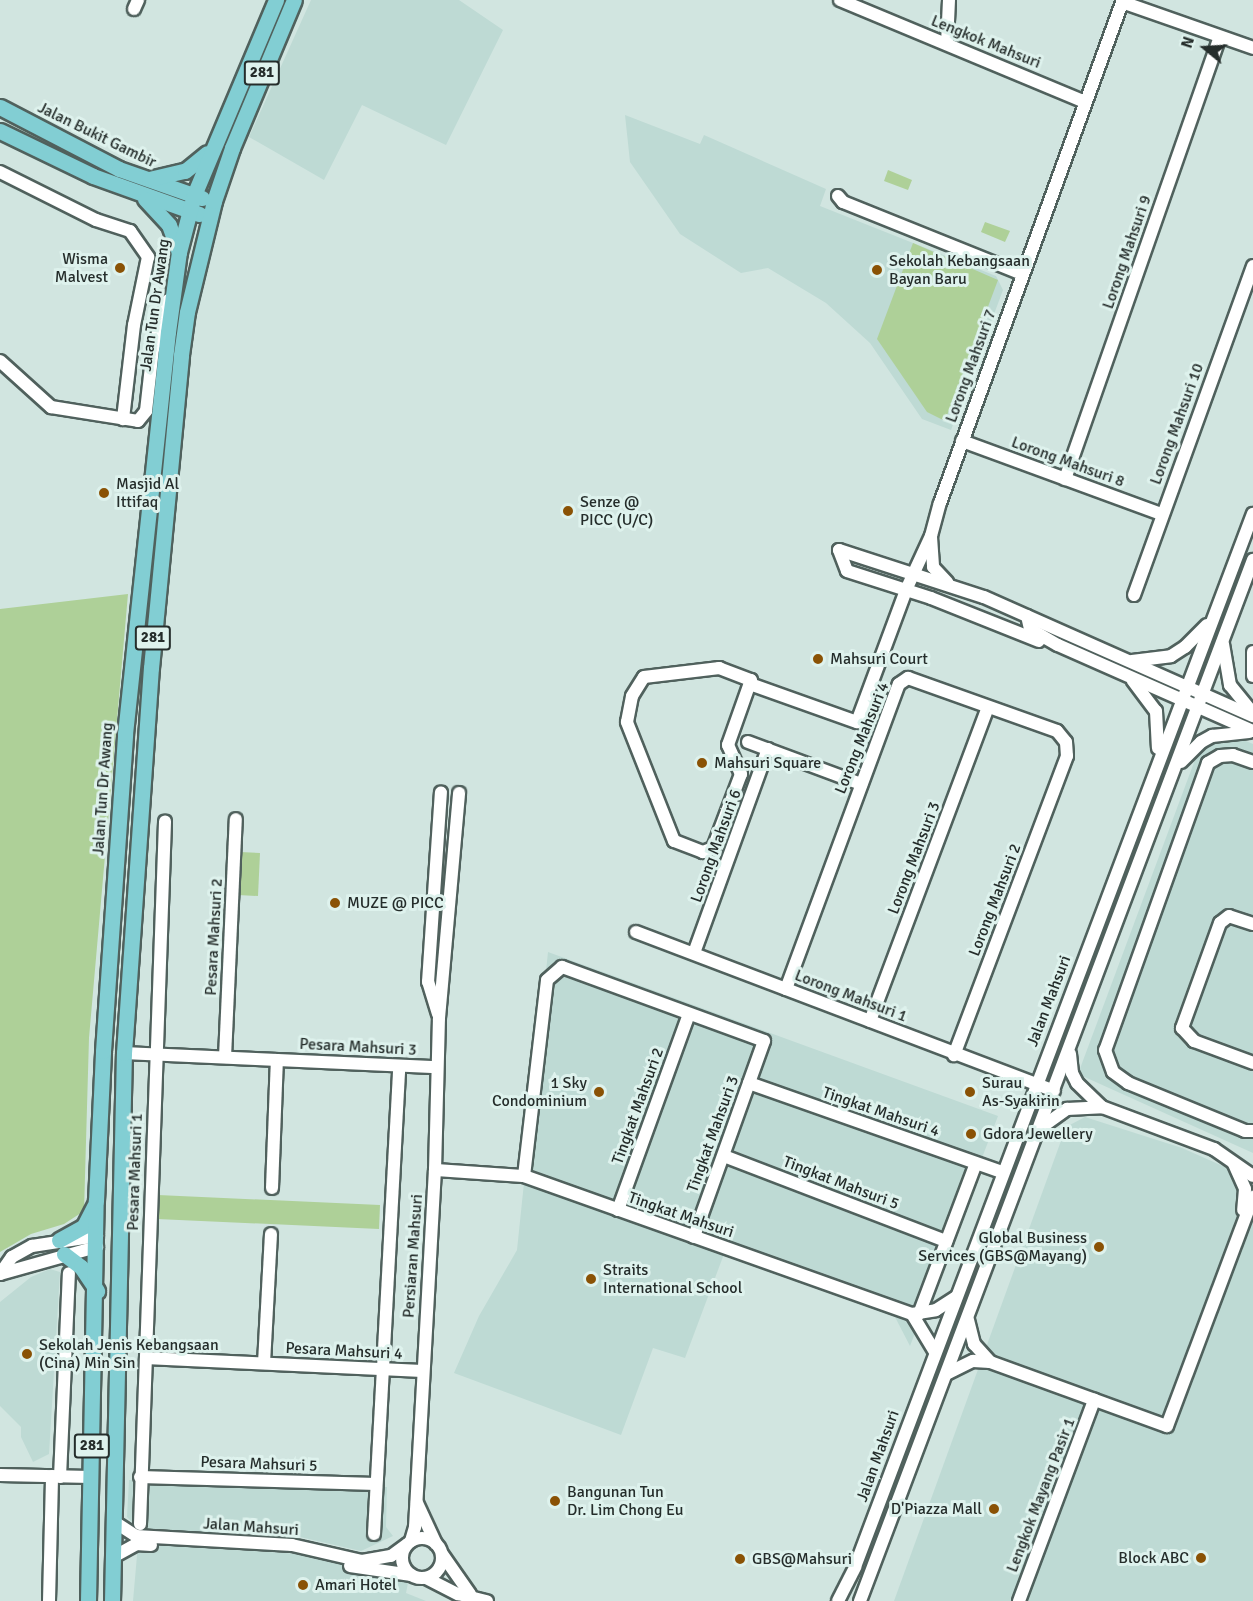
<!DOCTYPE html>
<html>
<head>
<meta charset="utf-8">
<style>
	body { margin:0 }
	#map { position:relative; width:1253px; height:1601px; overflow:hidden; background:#d1e5e0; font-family:Signika,sans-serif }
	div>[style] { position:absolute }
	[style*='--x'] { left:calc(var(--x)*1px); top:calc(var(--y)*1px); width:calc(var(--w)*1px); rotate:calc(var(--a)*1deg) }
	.built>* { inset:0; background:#bedad4 }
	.green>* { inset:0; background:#aed098 }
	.roads { filter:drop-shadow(2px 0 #50615d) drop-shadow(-2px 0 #50615d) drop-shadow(0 2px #50615d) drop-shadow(0 -2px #50615d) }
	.minor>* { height:12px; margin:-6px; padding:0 6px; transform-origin:6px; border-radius:6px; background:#fff }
	.minor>.ring { margin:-6px; padding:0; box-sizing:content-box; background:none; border:12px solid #fff; border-radius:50% }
	.major>* { height:15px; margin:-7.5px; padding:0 7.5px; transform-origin:7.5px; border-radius:7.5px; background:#82ced3 }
	.dots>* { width:16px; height:16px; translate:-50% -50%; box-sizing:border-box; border:3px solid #def2ed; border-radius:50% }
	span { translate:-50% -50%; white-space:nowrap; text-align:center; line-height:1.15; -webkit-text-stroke:6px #def2ed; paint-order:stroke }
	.shield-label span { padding:2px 4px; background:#def2ed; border:2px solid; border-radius:4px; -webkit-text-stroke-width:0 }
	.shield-label { font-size:15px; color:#252d2b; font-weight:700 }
	.street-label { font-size:16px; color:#252d2b }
	.poi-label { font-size:16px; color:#252d2b }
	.right { translate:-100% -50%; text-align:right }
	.left { translate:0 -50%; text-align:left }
	.north { position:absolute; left:1175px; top:18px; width:60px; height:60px; -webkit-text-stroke:4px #def2ed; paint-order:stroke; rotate:288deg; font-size:16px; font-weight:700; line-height:24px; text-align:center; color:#252d2b }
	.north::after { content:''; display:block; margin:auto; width:21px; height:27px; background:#252d2b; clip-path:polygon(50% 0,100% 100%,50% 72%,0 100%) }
</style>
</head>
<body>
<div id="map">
	<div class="built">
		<i style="clip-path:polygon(311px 0,459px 0,503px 30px,446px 145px,362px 105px,324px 180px,249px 137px)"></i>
		<i style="clip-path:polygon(625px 115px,700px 144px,704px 135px,826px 189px,820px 206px,996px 276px,1003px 290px,951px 430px,922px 419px,870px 343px,826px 303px,768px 268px,741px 273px,680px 234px,630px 162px)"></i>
		<i style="clip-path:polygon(1234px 736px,1253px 744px,1253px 1153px,1078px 1074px,1199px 749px)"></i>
		<i style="clip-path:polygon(548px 952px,998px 1116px,910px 1346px,895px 1317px,724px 1254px,685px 1358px,653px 1348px,621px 1435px,454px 1373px,479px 1316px,517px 1250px)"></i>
		<i style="clip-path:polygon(1085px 1117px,1182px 1148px,1225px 1167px,1253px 1190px,1253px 1601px,894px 1601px,1066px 1127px)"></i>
		<i style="clip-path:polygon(50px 1269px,60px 1272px,49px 1454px,33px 1462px,21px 1437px,21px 1427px,0 1406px,0 1302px,31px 1277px)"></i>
		<i style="clip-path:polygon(129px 1480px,387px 1487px,386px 1527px,393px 1536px,361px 1551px,300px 1537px,140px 1530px,127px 1517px)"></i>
		<i style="clip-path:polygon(138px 1544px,301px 1554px,394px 1576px,408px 1583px,406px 1593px,426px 1601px,133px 1601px)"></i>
	</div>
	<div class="green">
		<i style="clip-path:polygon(888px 170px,912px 180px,908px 190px,884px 181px)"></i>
		<i style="clip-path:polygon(985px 222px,1010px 231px,1005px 242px,981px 232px)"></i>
		<i style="clip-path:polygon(913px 243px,998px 280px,945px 421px,927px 412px,877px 339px)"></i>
		<i style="clip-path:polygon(128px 594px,89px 1038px,84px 1211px,64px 1224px,31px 1234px,0 1252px,0 609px)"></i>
		<i style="clip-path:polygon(240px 852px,260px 853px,258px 896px,238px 895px)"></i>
		<i style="clip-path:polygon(158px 1195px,380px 1205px,379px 1229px,157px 1219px)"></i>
	</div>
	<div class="roads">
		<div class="minor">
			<i style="--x:840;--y:0;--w:265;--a:22.6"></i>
			<i style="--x:1122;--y:2;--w:139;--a:19.3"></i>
			<i style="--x:134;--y:9;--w:10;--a:-66"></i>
			<i style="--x:947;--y:44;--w:44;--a:-87.4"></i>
			<i style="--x:0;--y:172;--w:107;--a:26.6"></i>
			<i style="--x:96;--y:220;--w:36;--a:18"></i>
			<i style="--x:130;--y:231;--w:32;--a:55"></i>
			<i style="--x:148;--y:257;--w:69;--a:101.6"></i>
			<i style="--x:134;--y:325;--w:95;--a:96.7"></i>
			<i style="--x:838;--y:196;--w:8;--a:50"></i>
			<i style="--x:843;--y:202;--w:193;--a:21.9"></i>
			<i style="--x:0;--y:361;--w:69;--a:42"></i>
			<i style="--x:51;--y:407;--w:88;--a:9.1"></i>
			<i style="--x:138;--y:421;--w:13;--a:-51"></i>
			<i style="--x:146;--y:411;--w:62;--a:-83.6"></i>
			<i style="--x:153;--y:349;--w:51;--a:-73"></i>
			<i style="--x:962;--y:441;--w:213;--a:20.1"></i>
			<i style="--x:1065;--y:479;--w:468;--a:-70.7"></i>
			<i style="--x:931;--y:537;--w:30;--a:86"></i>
			<i style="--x:933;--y:567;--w:21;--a:47"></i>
			<i style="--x:839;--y:550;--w:152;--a:18"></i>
			<i style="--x:984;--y:597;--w:294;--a:23.9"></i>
			<i style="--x:839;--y:550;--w:22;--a:69"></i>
			<i style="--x:847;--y:571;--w:88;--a:17.8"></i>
			<i style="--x:931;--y:598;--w:116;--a:21.7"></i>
			<i style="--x:1134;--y:595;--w:350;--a:-70.1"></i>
			<i style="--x:1027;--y:616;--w:13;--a:77"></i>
			<i style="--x:1030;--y:629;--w:32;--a:30"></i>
			<i style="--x:1058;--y:645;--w:213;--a:23.8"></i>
			<i style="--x:1223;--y:644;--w:42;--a:80.3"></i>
			<i style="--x:1230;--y:685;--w:33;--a:51"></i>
			<i style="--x:1253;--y:652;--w:24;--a:90"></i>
			<i style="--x:1132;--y:661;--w:39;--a:-7"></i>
			<i style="--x:1171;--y:656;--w:17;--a:-33"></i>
			<i style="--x:1185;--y:647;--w:31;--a:-45"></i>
			<i style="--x:719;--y:668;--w:34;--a:21"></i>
			<i style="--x:751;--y:680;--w:69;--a:109.5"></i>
			<i style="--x:728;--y:745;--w:32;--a:66"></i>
			<i style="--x:741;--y:774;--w:79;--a:110.7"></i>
			<i style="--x:713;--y:848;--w:11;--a:158"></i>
			<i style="--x:703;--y:852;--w:31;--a:-159"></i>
			<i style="--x:674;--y:841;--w:128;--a:-111.6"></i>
			<i style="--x:627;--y:722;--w:26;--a:-79"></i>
			<i style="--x:632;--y:696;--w:22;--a:-58"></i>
			<i style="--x:644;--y:677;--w:76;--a:-6.8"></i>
			<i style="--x:1133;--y:681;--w:38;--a:53"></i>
			<i style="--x:1156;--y:711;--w:37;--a:87"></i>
			<i style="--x:750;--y:684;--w:114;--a:19.6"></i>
			<i style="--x:857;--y:722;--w:141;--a:-69.6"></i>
			<i style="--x:906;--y:590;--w:60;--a:-65.2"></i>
			<i style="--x:931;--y:536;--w:34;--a:-75"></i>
			<i style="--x:940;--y:503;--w:535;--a:-70.01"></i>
			<i style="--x:748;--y:742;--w:121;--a:20.4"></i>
			<i style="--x:1181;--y:762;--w:28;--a:-45"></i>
			<i style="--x:1201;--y:742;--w:13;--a:-29"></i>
			<i style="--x:1212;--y:736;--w:37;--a:-6"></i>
			<i style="--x:1253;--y:762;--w:21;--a:-161"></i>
			<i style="--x:1233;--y:755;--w:13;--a:176"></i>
			<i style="--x:1220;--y:756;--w:14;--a:150"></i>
			<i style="--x:1208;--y:763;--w:305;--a:109.7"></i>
			<i style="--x:1105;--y:1050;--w:23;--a:70"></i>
			<i style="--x:1113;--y:1072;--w:19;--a:36"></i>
			<i style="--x:1128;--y:1083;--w:126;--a:22.3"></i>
			<i style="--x:1245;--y:1131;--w:8;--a:0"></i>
			<i style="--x:1253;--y:924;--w:25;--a:-162"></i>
			<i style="--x:1229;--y:916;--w:11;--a:142"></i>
			<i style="--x:1220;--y:923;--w:112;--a:109.9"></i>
			<i style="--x:1182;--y:1028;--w:18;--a:47"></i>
			<i style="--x:1194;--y:1041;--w:63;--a:20.4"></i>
			<i style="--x:636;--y:932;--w:447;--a:20.8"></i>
			<i style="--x:694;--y:953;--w:217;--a:-70.1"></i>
			<i style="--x:786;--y:989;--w:325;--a:-69.7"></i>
			<i style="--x:899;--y:684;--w:11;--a:-34"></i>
			<i style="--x:908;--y:678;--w:158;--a:19.6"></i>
			<i style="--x:1057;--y:731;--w:14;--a:51"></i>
			<i style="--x:1066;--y:742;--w:14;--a:86"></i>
			<i style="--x:1067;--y:756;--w:320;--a:110.7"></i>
			<i style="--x:438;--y:1014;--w:34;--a:-107"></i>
			<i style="--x:428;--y:982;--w:190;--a:-86.1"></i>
			<i style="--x:870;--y:1021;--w:335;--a:-69.4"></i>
			<i style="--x:124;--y:1053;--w:313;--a:2.6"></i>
			<i style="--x:1070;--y:1054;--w:19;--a:84"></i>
			<i style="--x:1072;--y:1073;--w:11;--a:63"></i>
			<i style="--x:1077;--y:1083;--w:35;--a:44"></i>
			<i style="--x:225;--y:1057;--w:238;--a:-87.4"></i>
			<i style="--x:749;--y:1083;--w:268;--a:19.4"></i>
			<i style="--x:1042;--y:1127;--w:31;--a:-36"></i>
			<i style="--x:1067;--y:1109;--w:35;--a:-3"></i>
			<i style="--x:1102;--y:1107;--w:120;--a:20.6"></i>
			<i style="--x:1214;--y:1149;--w:47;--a:34.7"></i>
			<i style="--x:724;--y:1156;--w:238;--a:21"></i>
			<i style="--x:1234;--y:1164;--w:27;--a:66"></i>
			<i style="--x:1245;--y:1189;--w:21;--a:95"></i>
			<i style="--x:435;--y:1170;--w:89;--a:3.9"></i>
			<i style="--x:524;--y:1176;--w:412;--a:19.6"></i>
			<i style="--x:912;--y:1314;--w:24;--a:-9"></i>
			<i style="--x:936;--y:1310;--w:24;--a:-33"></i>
			<i style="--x:524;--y:1176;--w:197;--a:-83.3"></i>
			<i style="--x:547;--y:980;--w:20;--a:-41"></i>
			<i style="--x:562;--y:967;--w:215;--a:20.1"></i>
			<i style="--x:764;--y:1041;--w:208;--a:109.7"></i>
			<i style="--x:272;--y:1188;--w:128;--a:-87.8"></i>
			<i style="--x:618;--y:1210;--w:208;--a:-70.1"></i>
			<i style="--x:0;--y:1274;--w:21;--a:-55"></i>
			<i style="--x:12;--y:1257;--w:23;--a:-29"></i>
			<i style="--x:32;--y:1246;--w:66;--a:-8.7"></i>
			<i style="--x:0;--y:1274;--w:101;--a:-15.6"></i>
			<i style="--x:912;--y:1314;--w:44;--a:58.8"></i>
			<i style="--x:919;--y:1314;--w:161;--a:-69.3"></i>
			<i style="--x:968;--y:1320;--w:25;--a:76"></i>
			<i style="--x:974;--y:1344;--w:24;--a:48"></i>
			<i style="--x:146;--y:1358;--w:276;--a:2.7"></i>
			<i style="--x:264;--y:1363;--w:129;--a:-86.9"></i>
			<i style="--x:948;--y:1373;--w:28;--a:-26"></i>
			<i style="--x:973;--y:1361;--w:17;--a:3"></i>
			<i style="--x:990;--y:1362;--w:188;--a:19.9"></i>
			<i style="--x:1167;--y:1426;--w:245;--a:-69.4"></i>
			<i style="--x:0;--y:1475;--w:91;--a:1.3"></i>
			<i style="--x:60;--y:1477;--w:204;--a:-87.5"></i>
			<i style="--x:140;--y:1477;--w:236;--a:1.7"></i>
			<i style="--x:417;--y:1503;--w:45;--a:65.1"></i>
			<i style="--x:113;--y:1521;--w:27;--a:33"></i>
			<i style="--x:136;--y:1536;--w:156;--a:3.3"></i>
			<i style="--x:292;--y:1545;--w:72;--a:12.9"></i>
			<i style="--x:362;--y:1561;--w:29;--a:-10"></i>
			<i style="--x:391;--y:1556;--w:19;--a:-36"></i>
			<i style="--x:140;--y:1524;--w:703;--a:-87.96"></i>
			<i style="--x:374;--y:1534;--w:468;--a:-86.9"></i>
			<i class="ring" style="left:402px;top:1538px;width:28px;height:28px"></i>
			<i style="--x:411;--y:1541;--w:15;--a:-74"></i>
			<i style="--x:415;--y:1527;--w:358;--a:-86.8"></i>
			<i style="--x:435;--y:1170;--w:152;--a:-88.5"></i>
			<i style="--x:439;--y:1018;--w:226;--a:-84.9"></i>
			<i style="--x:442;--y:1554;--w:49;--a:55"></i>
			<i style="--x:113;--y:1557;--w:26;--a:-29"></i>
			<i style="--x:136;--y:1544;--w:15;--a:4"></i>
			<i style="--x:350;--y:1566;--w:62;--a:8.4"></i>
			<i style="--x:426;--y:1578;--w:36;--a:27"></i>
			<i style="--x:458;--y:1594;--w:30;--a:14"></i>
			<i style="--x:49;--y:1601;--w:125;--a:-88.6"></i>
			<i style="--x:838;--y:1601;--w:38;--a:-63"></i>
			<i style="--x:855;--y:1567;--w:1126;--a:-69.3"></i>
			<i style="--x:860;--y:1601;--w:1113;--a:-69.32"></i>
			<i style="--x:1019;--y:1601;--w:215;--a:-69.5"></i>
		</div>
		<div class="major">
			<i style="--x:0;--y:107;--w:134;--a:27.5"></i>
			<i style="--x:119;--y:169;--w:88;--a:19.3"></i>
			<i style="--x:0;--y:131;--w:103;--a:25.8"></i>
			<i style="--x:93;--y:176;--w:113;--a:19.7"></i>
			<i style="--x:149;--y:179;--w:37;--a:-13"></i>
			<i style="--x:185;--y:171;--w:28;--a:-39"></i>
			<i style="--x:145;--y:199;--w:35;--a:47"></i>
			<i style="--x:169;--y:225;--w:29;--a:70"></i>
			<i style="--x:59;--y:1240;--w:29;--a:-29"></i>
			<i style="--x:84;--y:1226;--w:22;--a:-63"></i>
			<i style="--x:64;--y:1254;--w:21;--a:37"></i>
			<i style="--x:81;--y:1267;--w:29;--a:56"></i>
			<i style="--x:88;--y:1601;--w:400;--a:-88.9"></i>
			<i style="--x:96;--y:1201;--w:150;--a:-87.3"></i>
			<i style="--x:103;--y:1051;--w:318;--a:-86"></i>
			<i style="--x:125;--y:734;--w:404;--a:-83.9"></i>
			<i style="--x:168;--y:332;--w:81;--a:-82.2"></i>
			<i style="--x:179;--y:252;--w:59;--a:-75.3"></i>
			<i style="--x:194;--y:195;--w:212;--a:-67.2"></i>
			<i style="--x:112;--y:1601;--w:548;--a:-88.75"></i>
			<i style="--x:124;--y:1053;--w:386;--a:-86"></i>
			<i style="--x:151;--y:668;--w:314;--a:-84.5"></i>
			<i style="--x:181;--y:355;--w:43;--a:-82.1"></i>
			<i style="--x:187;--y:312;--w:114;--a:-76.3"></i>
			<i style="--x:214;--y:201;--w:56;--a:-71.2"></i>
			<i style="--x:232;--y:148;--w:160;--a:-67.3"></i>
		</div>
	</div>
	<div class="dots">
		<i style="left:120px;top:268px;background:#8a5205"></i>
		<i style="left:877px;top:270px;background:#8a5205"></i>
		<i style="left:104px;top:493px;background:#8a5205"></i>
		<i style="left:568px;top:511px;background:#8a5205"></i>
		<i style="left:818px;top:659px;background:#8a5205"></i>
		<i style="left:702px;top:763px;background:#8a5205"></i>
		<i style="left:335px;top:903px;background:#8a5205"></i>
		<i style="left:599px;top:1092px;background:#8a5205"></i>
		<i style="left:970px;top:1092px;background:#8a5205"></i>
		<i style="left:971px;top:1134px;background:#8a5205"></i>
		<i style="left:1099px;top:1247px;background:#8a5205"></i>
		<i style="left:591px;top:1279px;background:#8a5205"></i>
		<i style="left:27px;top:1354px;background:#8a5205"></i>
		<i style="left:555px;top:1501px;background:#8a5205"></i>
		<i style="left:994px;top:1509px;background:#8a5205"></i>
		<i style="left:1201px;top:1558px;background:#8a5205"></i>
		<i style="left:740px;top:1559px;background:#8a5205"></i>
		<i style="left:303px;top:1585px;background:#8a5205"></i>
	</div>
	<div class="shield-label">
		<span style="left:262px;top:73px">281</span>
		<span style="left:153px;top:638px">281</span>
		<span style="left:92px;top:1446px">281</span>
	</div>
	<div class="street-label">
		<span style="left:986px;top:42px;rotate:22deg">Lengkok Mahsuri</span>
		<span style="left:97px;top:135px;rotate:26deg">Jalan Bukit Gambir</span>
		<span style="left:1127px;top:252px;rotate:-71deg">Lorong Mahsuri 9</span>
		<span style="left:155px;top:305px;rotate:-82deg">Jalan Tun Dr Awang</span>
		<span style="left:971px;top:366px;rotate:-70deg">Lorong Mahsuri 7</span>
		<span style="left:1177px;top:424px;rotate:-70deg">Lorong Mahsuri 10</span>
		<span style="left:1068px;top:462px;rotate:20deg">Lorong Mahsuri 8</span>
		<span style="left:862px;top:738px;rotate:-68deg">Lorong Mahsuri 4</span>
		<span style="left:103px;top:789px;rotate:-86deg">Jalan Tun Dr Awang</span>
		<span style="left:716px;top:846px;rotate:-70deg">Lorong Mahsuri 6</span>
		<span style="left:914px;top:858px;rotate:-69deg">Lorong Mahsuri 3</span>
		<span style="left:995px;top:900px;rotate:-69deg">Lorong Mahsuri 2</span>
		<span style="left:214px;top:937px;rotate:-87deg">Pesara Mahsuri 2</span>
		<span style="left:851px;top:996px;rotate:21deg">Lorong Mahsuri 1</span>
		<span style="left:1049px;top:1001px;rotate:-69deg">Jalan Mahsuri</span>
		<span style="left:358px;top:1047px;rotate:3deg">Pesara Mahsuri 3</span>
		<span style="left:638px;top:1106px;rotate:-70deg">Tingkat Mahsuri 2</span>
		<span style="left:881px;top:1112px;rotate:19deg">Tingkat Mahsuri 4</span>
		<span style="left:713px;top:1134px;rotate:-70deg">Tingkat Mahsuri 3</span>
		<span style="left:135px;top:1172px;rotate:-88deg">Pesara Mahsuri 1</span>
		<span style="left:841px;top:1183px;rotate:21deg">Tingkat Mahsuri 5</span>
		<span style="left:681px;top:1215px;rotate:19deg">Tingkat Mahsuri</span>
		<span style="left:413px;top:1256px;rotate:-86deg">Persiaran Mahsuri</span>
		<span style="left:344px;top:1351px;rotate:3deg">Pesara Mahsuri 4</span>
		<span style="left:878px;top:1456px;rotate:-70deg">Jalan Mahsuri</span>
		<span style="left:259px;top:1464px;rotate:2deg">Pesara Mahsuri 5</span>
		<span style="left:1041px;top:1495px;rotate:-69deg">Lengkok Mayang Pasir 1</span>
		<span style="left:251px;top:1527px;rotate:4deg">Jalan Mahsuri</span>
	</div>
	<div class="poi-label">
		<span class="right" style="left:108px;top:268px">Wisma<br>Malvest</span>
		<span class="left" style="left:889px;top:270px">Sekolah Kebangsaan<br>Bayan Baru</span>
		<span class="left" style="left:116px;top:493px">Masjid Al<br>Ittifaq</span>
		<span class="left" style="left:580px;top:511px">Senze @<br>PICC (U/C)</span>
		<span class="left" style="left:830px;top:659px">Mahsuri Court</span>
		<span class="left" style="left:714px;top:763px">Mahsuri Square</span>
		<span class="left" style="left:347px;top:903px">MUZE @ PICC</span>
		<span class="right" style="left:587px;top:1092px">1 Sky<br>Condominium</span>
		<span class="left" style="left:982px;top:1092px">Surau<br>As-Syakirin</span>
		<span class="left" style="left:983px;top:1134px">Gdora Jewellery</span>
		<span class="right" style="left:1087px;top:1247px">Global Business<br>Services (GBS@Mayang)</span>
		<span class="left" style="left:603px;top:1279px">Straits<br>International School</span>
		<span class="left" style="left:39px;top:1354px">Sekolah Jenis Kebangsaan<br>(Cina) Min Sin</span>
		<span class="left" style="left:567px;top:1501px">Bangunan Tun<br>Dr. Lim Chong Eu</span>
		<span class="right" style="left:982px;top:1509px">D'Piazza Mall</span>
		<span class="right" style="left:1189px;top:1558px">Block ABC</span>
		<span class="left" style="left:752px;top:1559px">GBS@Mahsuri</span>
		<span class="left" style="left:315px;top:1585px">Amari Hotel</span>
	</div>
	<div class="north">N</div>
</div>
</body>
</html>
